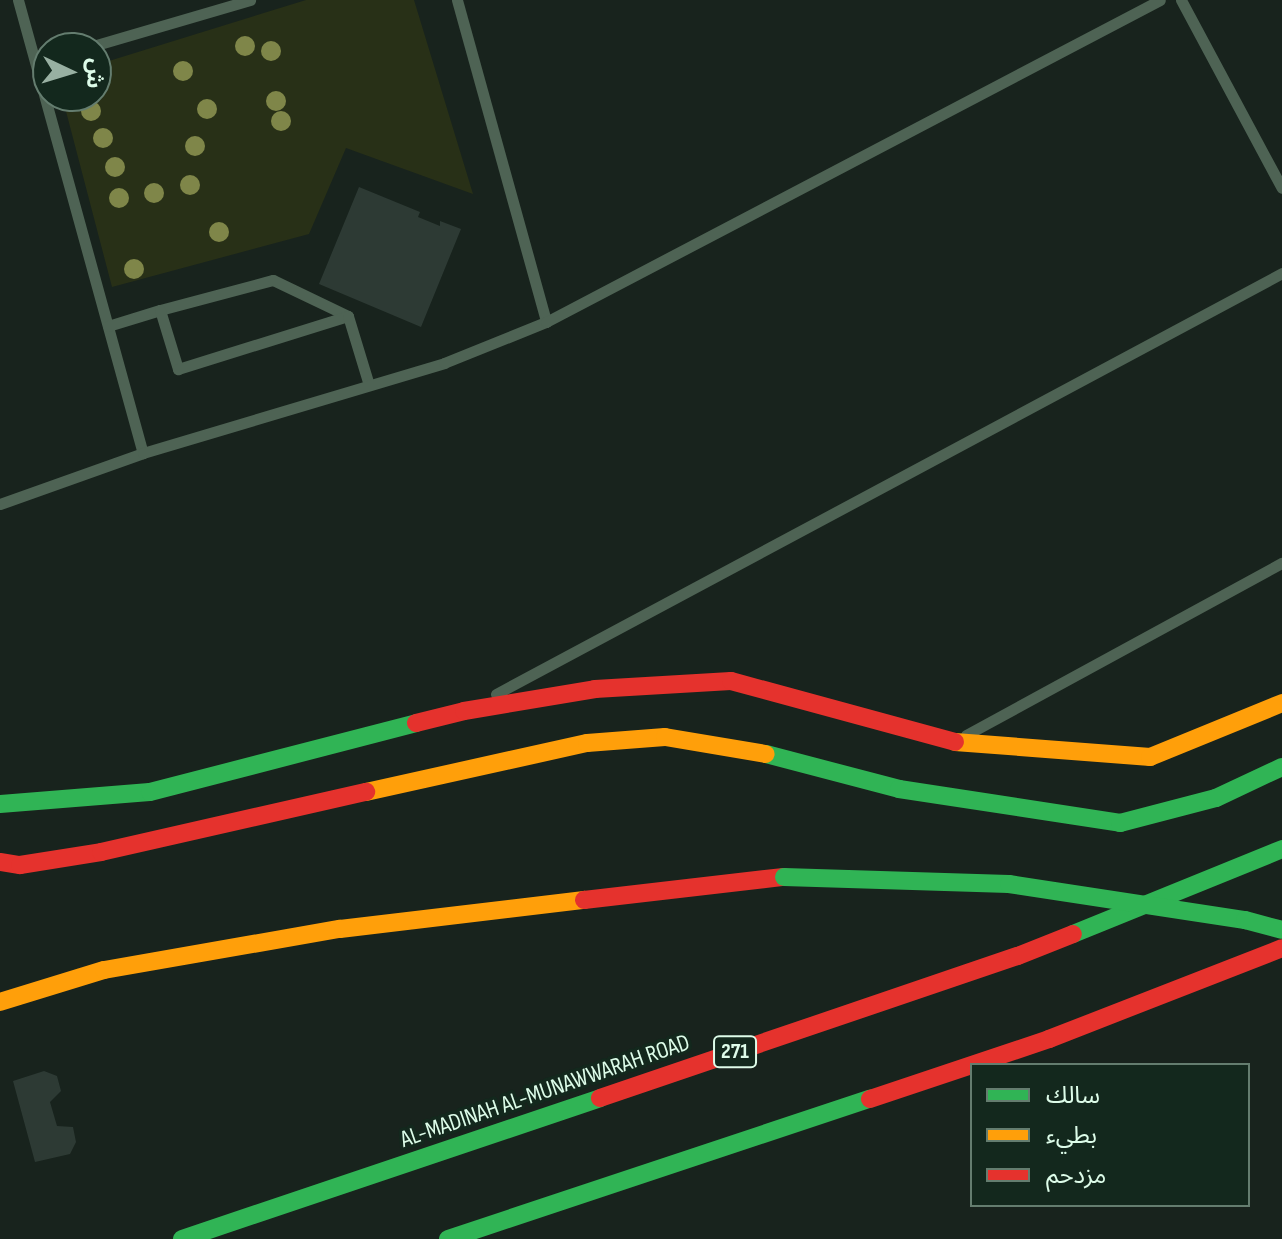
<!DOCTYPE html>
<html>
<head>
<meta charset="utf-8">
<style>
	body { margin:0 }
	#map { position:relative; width:1282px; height:1239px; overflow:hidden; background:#18231d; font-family:"Sofia Sans Condensed","Noto Sans Arabic",sans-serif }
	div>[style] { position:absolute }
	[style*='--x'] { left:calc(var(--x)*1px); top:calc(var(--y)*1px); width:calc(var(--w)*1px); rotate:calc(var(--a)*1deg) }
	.green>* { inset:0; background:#283017 }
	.building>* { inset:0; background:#2d3a34 }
	.lane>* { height:11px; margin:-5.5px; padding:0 5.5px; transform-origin:5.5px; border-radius:5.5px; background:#4e6354 }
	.fast>* { height:18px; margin:-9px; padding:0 9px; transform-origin:9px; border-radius:9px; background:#30b455 }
	.slow>* { height:18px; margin:-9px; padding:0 9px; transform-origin:9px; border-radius:9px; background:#ff9f0a }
	.jam>* { height:18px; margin:-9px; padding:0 9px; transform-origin:9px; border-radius:9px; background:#e5322d }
	.fast-bridge>* { height:18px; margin:-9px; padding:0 9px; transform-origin:9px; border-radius:9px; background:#30b455 }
	.trees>* { width:20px; height:20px; margin:-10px; border-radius:50%; background:#7f8649 }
	span { translate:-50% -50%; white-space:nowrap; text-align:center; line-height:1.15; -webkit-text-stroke:7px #13281d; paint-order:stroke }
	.shield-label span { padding:2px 6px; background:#13281d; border:2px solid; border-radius:6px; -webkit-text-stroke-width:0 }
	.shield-label { font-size:22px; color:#ddfce9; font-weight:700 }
	.street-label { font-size:24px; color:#ddfce9 }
	.legend { position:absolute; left:970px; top:1063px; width:280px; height:144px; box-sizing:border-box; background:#13281d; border:2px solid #647d6f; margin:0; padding:10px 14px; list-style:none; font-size:24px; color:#ddfce9 }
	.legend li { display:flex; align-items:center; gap:16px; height:40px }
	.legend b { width:40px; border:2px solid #647d6f }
	.north { position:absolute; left:32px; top:32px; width:80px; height:80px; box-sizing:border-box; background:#13281d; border:2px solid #647d6f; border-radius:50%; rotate:94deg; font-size:22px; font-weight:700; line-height:32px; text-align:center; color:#ddfce9 }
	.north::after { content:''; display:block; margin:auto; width:28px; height:36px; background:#98b0a2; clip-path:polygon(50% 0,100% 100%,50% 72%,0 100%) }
</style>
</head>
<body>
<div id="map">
	<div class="green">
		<i style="clip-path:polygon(306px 0,414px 0,473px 194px,346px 148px,309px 234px,112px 287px,62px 96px,96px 96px,96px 65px)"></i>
	</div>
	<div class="building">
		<i style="clip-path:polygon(359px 187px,420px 212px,418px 217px,440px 226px,440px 221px,461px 229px,421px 327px,319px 284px)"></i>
		<i style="clip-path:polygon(44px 1071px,57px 1076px,61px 1091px,50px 1102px,57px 1126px,73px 1127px,76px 1142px,70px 1154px,35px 1162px,13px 1081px)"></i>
	</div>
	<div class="lane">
		<i style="--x:18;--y:0;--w:470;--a:74.6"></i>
		<i style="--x:457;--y:0;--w:334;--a:74.5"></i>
		<i style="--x:1181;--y:0;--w:213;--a:61.8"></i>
		<i style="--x:86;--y:48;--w:171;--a:-16.3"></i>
		<i style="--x:36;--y:63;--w:13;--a:-18"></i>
		<i style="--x:160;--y:310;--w:117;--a:-14.9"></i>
		<i style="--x:273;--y:280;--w:83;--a:25.6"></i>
		<i style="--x:108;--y:326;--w:54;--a:-17.1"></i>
		<i style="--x:160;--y:310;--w:62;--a:73"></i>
		<i style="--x:178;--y:369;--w:178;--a:-17.3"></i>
		<i style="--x:348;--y:316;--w:72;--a:73.1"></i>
		<i style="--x:0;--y:504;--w:152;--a:-19.6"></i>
		<i style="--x:143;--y:453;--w:314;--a:-16.6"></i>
		<i style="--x:444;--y:363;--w:110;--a:-21.9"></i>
		<i style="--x:546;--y:322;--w:693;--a:-27.67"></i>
		<i style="--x:496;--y:694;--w:892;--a:-28.17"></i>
		<i style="--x:966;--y:735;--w:360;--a:-28.6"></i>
	</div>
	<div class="fast">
		<i style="--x:766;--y:754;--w:138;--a:14.7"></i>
		<i style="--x:899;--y:789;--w:224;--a:8.7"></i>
		<i style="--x:1120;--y:823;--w:99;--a:-14.6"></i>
		<i style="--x:1216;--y:798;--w:73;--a:-25.2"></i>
		<i style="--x:0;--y:804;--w:150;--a:-4.6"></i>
		<i style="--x:150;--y:792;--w:275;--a:-14.5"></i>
		<i style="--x:1073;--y:934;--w:226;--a:-22.1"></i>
		<i style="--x:182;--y:1239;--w:441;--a:-18.6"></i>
		<i style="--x:448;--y:1239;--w:445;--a:-18.4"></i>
	</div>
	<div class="slow">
		<i style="--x:955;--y:742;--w:196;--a:4.4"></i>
		<i style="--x:1150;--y:757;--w:143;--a:-22.2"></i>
		<i style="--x:366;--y:792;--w:226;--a:-12.5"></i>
		<i style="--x:587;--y:743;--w:78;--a:-4.4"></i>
		<i style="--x:665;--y:737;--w:102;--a:9.6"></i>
		<i style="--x:0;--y:1002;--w:109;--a:-17.1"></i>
		<i style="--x:104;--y:970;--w:240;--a:-9.9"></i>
		<i style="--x:340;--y:929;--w:246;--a:-6.8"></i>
	</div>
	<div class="jam">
		<i style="--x:416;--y:723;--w:49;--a:-14"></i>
		<i style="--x:464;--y:711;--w:133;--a:-9.5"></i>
		<i style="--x:595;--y:689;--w:136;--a:-3.4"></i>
		<i style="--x:731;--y:681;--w:232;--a:15.2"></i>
		<i style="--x:0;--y:862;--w:20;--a:9"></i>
		<i style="--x:20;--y:865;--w:82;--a:-9.1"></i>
		<i style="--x:101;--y:852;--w:272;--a:-12.8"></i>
		<i style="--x:584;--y:900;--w:201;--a:-6.6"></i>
		<i style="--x:600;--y:1098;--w:441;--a:-18.8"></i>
		<i style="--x:1018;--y:956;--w:59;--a:-21.8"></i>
		<i style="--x:870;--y:1099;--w:189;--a:-18.5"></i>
		<i style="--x:1049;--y:1039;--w:250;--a:-21.3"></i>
	</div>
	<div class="fast-bridge">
		<i style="--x:784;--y:877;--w:225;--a:1.8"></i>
		<i style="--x:1009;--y:884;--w:239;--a:8.7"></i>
		<i style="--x:1245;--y:920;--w:38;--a:15"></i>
	</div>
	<div class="trees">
		<i style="left:245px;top:46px"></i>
		<i style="left:271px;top:51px"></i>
		<i style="left:183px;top:71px"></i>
		<i style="left:276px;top:101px"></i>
		<i style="left:207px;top:109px"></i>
		<i style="left:91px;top:111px"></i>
		<i style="left:281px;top:121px"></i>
		<i style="left:103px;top:138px"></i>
		<i style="left:195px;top:146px"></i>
		<i style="left:115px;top:167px"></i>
		<i style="left:190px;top:185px"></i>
		<i style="left:154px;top:193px"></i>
		<i style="left:119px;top:198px"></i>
		<i style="left:219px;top:232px"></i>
		<i style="left:134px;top:269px"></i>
	</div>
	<div class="shield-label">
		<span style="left:735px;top:1052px">271</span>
	</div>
	<div class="street-label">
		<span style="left:545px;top:1091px;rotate:-19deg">AL-MADINAH AL-MUNAWWARAH ROAD</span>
	</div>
	<ul class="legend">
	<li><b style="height:10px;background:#30b455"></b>سالك</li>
	<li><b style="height:10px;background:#ff9f0a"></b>بطيء</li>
	<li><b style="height:10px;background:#e5322d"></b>مزدحم</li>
	</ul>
	<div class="north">ش</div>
</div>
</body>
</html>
